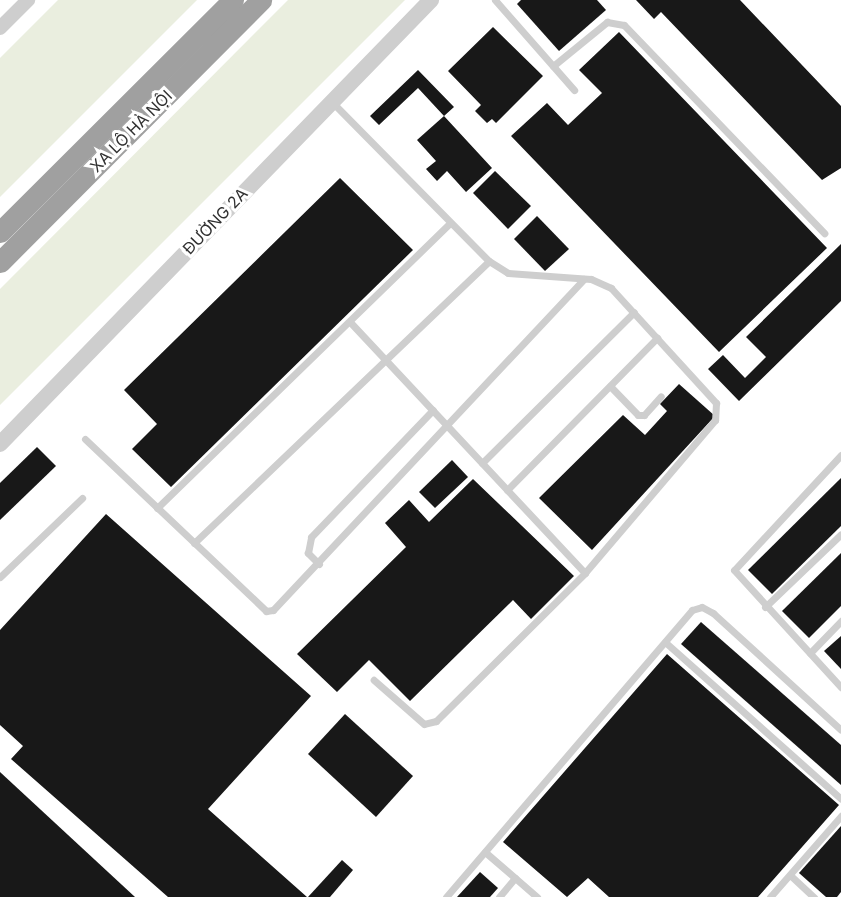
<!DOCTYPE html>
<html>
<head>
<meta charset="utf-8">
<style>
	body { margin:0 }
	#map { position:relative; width:841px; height:897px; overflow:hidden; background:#fff; font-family:Inter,sans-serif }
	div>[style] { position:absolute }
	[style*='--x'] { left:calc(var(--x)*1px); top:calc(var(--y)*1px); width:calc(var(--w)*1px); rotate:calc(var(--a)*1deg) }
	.green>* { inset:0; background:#eaeedf }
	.building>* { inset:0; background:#181818 }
	.service>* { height:7px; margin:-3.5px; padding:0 3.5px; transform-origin:3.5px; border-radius:3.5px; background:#cecece }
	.minor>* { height:14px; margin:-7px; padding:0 7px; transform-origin:7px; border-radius:7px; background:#cecece }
	.tertiary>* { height:16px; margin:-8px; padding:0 8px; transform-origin:8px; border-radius:8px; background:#cecece }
	.trunk>* { height:21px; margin:-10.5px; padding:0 10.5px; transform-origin:10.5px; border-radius:10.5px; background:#a0a0a0 }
	span { translate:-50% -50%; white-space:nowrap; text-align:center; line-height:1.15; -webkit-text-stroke:6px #fff; paint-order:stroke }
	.street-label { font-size:16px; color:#313131 }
</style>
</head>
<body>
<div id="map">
	<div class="green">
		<i style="clip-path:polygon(58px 0,197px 0,0 197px,0 58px)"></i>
		<i style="clip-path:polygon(288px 0,405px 0,0 405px,0 289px)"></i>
	</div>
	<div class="building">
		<i style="clip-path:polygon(521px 0,597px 0,606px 10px,559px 51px,517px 4px)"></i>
		<i style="clip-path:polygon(636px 0,740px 0,841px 106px,841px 168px,822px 180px,661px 12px,654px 19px)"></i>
		<i style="clip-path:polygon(493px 27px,543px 76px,496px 123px,492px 119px,487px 123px,475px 111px,481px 105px,448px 71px)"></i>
		<i style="clip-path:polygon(619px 32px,827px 248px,719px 352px,511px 136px,547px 103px,568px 125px,602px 93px,579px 70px)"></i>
		<i style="clip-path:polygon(418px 70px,454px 107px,444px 116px,492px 168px,466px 192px,447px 171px,437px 181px,426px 169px,436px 161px,417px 140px,444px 116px,418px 88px,379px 125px,370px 116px)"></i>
		<i style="clip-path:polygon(495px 171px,531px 206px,508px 229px,473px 193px)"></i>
		<i style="clip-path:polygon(340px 178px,413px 250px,171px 487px,132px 449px,157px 424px,124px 390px)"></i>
		<i style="clip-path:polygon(537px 216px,569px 249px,545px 271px,514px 239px)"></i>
		<i style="clip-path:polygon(841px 244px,841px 301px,739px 401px,708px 369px,723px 355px,745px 378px,766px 357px,746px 337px)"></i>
		<i style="clip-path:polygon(679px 384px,715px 416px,592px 550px,539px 498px,623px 415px,645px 435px,667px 411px,660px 404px)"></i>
		<i style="clip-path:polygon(37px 447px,56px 466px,0 520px,0 483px)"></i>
		<i style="clip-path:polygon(452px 460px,468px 477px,435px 508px,419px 492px)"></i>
		<i style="clip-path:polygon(841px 478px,841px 526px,772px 594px,748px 570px)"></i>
		<i style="clip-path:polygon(473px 479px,574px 576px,531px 619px,513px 600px,410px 701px,369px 660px,337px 692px,297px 654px,406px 547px,385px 523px,409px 500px,429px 522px)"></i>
		<i style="clip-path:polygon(106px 514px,311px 696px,208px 809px,307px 897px,168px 897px,11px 759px,23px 746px,0 725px,0 630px)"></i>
		<i style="clip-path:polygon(841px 553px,841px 606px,809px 638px,782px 611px)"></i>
		<i style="clip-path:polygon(701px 622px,841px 745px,841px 785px,681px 644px)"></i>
		<i style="clip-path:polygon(841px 636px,841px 669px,824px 651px)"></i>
		<i style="clip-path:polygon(667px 654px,839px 805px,758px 897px,609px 897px,588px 878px,567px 897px,503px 842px)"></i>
		<i style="clip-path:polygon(345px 714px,413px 776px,376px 817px,308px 754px)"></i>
		<i style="clip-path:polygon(0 772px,135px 897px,0 897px)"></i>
		<i style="clip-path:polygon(841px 826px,841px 892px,837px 897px,826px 897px,799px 873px)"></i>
		<i style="clip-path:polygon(342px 860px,353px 870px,330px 897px,308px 897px)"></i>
		<i style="clip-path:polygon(480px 872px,498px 888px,490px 897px,457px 897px)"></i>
	</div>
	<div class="service">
		<i style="--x:495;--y:0;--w:120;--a:48.7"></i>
		<i style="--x:553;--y:66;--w:70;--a:-39.2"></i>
		<i style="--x:607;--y:22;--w:17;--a:10"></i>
		<i style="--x:624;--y:25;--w:289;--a:46.1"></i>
		<i style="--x:333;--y:103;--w:222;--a:45.4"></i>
		<i style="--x:489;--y:261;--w:22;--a:32"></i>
		<i style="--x:508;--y:273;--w:83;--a:4.1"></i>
		<i style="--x:591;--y:279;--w:22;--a:24"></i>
		<i style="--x:611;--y:288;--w:156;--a:47.6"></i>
		<i style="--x:716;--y:403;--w:17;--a:93"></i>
		<i style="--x:715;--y:420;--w:201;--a:130.4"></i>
		<i style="--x:585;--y:573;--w:210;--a:135.2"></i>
		<i style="--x:436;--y:721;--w:12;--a:166"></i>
		<i style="--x:424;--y:724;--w:67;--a:-138.7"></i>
		<i style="--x:350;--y:322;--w:344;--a:46.9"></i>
		<i style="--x:610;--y:386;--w:40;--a:46"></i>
		<i style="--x:638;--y:415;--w:6;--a:0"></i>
		<i style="--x:644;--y:415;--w:25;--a:-48"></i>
		<i style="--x:85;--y:439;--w:250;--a:43.5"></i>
		<i style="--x:266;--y:611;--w:7;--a:-8"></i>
		<i style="--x:273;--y:610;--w:454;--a:-46.8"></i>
		<i style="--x:841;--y:455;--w:157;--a:132.9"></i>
		<i style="--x:734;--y:570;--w:159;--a:47.6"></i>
		<i style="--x:482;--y:463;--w:214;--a:-44.8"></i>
		<i style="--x:507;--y:490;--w:214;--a:-45.4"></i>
		<i style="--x:157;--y:508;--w:409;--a:-44.2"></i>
		<i style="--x:194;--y:543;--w:408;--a:-43.7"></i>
		<i style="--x:319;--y:564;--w:16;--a:-135"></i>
		<i style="--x:308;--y:553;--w:16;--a:-79"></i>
		<i style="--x:311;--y:537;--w:176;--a:-46.2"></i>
		<i style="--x:0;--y:577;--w:114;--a:-43.9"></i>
		<i style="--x:765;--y:607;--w:105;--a:-43.8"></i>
		<i style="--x:665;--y:642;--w:236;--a:41.7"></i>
		<i style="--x:810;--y:653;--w:45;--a:-45.9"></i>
		<i style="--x:485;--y:852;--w:69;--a:40.9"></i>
		<i style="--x:790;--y:875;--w:33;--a:43"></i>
		<i style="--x:446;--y:897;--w:378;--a:-49.4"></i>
		<i style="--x:692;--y:610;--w:10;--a:-17"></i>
		<i style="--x:702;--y:607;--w:13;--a:29"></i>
		<i style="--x:713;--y:613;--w:173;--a:42.4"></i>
		<i style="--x:499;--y:897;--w:25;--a:-50"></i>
		<i style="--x:770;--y:897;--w:108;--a:-48.8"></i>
	</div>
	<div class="minor">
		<i style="--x:0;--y:28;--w:40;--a:-45"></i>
	</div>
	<div class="tertiary">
		<i style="--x:0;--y:444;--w:619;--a:-45.85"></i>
	</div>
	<div class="trunk">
		<i style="--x:0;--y:232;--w:329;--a:-44.9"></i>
		<i style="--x:0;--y:262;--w:370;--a:-45.1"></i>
	</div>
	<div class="street-label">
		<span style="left:131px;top:131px;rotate:-45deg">XA LỘ HÀ NỘI</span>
		<span style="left:215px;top:221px;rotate:-46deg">ĐƯỜNG 2A</span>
	</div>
</div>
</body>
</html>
